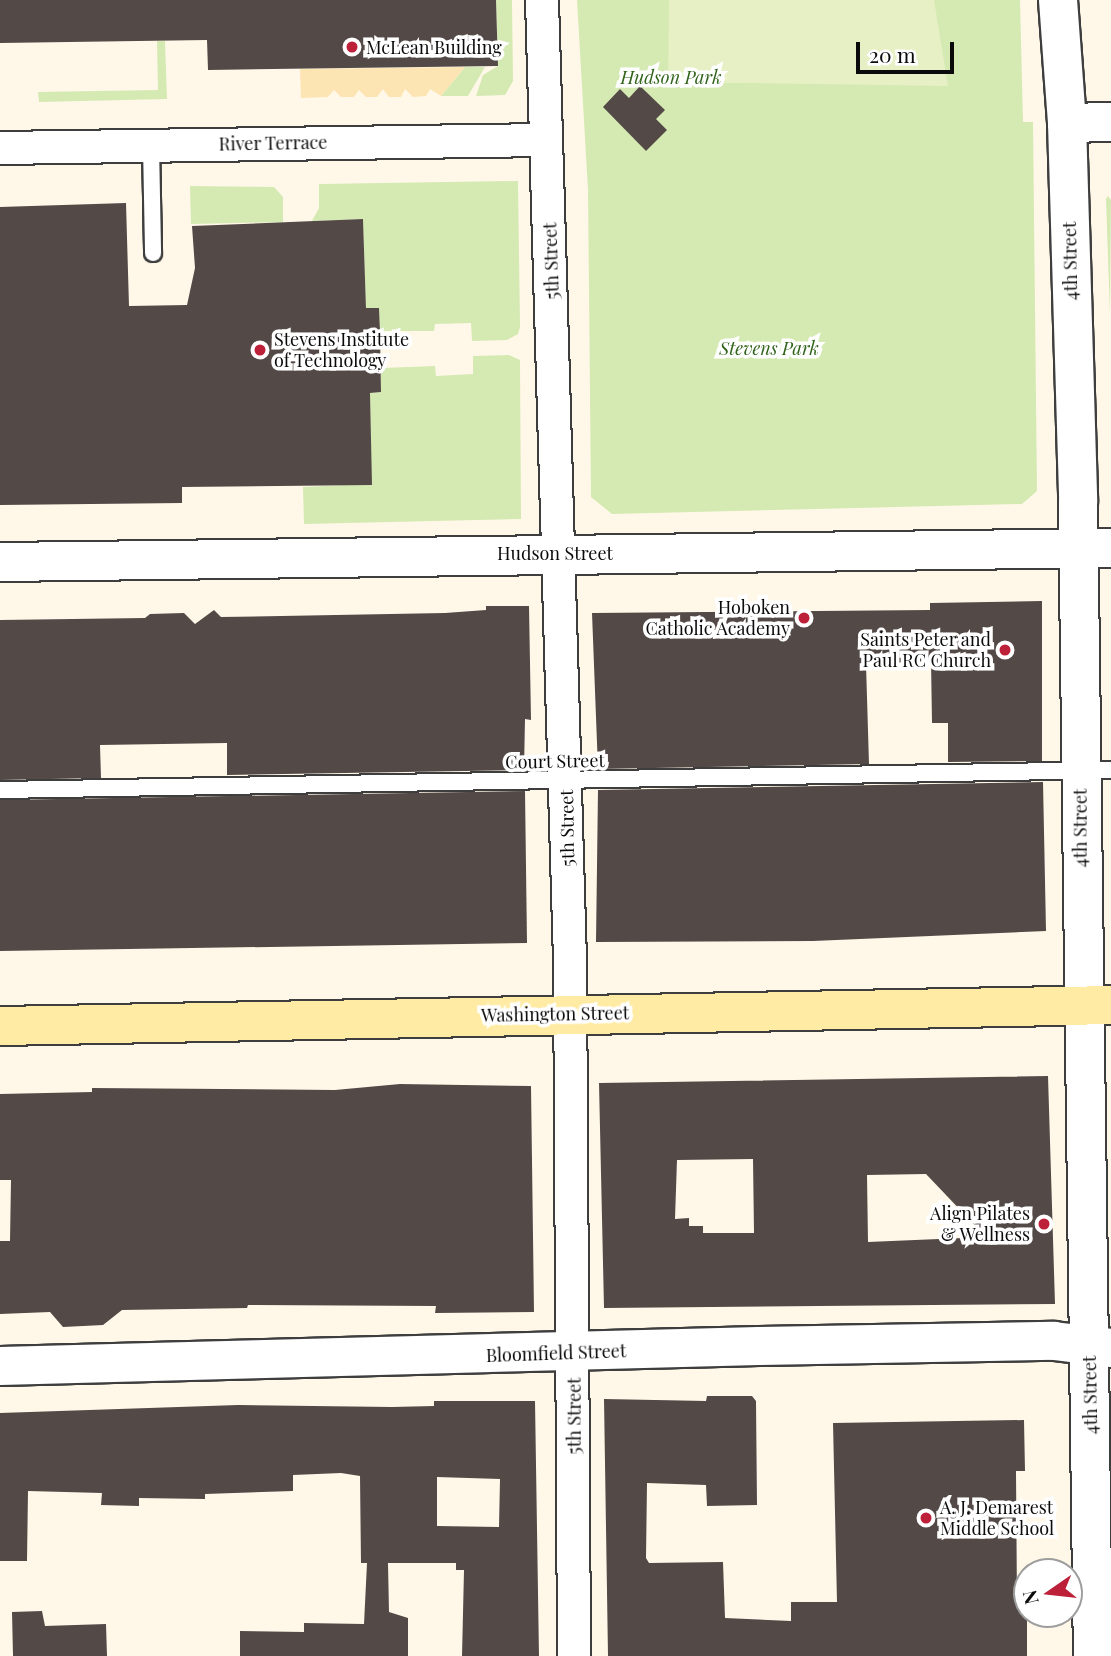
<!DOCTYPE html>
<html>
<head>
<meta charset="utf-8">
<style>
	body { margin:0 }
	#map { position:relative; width:1111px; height:1656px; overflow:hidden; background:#fff8e8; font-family:"Playfair Display",serif }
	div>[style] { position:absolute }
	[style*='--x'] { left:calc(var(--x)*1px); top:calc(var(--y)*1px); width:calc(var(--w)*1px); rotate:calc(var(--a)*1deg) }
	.green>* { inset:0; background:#d5e9b2 }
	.sand>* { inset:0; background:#fce4b3 }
	.pitch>* { inset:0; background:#e6f0c4 }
	.building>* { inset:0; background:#534a47 }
	.roads { filter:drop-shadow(2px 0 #3e3e3e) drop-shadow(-2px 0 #3e3e3e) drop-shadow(0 2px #3e3e3e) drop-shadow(0 -2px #3e3e3e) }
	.service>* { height:16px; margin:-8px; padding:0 8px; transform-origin:8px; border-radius:8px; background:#fff }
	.minor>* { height:32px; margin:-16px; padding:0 16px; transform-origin:16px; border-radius:16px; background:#fff }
	.tertiary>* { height:38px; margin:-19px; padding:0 19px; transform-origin:19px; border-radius:19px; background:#fff }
	.secondary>* { height:38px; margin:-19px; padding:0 19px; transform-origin:19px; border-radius:19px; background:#ffeba3 }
	.dots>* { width:19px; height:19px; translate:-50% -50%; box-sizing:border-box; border:4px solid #fff; border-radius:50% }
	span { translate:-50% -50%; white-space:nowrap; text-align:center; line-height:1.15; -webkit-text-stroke:7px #fff; paint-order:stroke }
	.poi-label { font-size:18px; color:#0b0b0b }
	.left { translate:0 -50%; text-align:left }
	.right { translate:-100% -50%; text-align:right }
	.park-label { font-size:18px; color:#31631a; font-style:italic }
	.street-label { font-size:18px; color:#0b0b0b }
	.north { position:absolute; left:1013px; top:1558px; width:70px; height:70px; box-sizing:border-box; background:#fff; border:2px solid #9d9d9d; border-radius:50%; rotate:256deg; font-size:19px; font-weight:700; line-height:28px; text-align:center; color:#0b0b0b }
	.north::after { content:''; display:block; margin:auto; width:24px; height:32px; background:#bd2039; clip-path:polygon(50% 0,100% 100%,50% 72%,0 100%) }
	.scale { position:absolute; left:856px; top:42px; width:98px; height:32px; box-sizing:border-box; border:4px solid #0b0b0b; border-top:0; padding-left:9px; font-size:21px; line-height:24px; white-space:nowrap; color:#0b0b0b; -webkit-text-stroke:5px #fff; paint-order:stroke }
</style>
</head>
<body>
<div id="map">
	<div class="green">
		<i style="clip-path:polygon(496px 0,512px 0,513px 81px,505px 95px,476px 96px,483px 75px,498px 66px)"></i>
		<i style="clip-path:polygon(577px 0,1020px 0,1023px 122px,1033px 122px,1037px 491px,1022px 504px,612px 514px,591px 497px,588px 190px)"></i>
		<i style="clip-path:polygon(157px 41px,165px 41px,167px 99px,39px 102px,38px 92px,158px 90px)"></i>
		<i style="clip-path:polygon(465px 67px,485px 67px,468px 96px,441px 96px)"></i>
		<i style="clip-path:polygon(518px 181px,520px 327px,518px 334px,507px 340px,472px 341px,471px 323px,435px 324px,434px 331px,380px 331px,379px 308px,366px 308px,363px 219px,312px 221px,319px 208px,319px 184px)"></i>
		<i style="clip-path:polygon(190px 186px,274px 187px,283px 197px,283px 222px,191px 224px)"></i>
		<i style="clip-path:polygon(1108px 196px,1111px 200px,1110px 315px,1106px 199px)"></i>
		<i style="clip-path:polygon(509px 355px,520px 360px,521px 519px,304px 524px,303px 487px,371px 484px,370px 393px,381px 392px,381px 368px,435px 366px,436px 376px,473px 374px,473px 356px)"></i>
	</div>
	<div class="sand">
		<i style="clip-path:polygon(465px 67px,441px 96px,430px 89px,426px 96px,413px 97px,405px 89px,401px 97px,389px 97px,383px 89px,377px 97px,366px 97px,359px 90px,354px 97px,341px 97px,334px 90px,328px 97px,301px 98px,300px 69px)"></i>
	</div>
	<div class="pitch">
		<i style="clip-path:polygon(669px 0,934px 0,948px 86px,668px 82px)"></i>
	</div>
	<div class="building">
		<i style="clip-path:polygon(0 0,496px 0,498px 66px,208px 70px,207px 40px,0 43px)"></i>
		<i style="clip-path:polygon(640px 86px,665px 110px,656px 119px,667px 130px,646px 151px,603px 107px,620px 89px,629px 98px)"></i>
		<i style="clip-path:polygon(126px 203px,129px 306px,187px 305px,195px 268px,192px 226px,363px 219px,366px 308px,379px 308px,380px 331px,381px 392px,370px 393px,372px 485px,182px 487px,182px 503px,0 505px,0 207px)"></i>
		<i style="clip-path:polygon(1042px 601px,1042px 761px,948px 762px,948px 723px,932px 723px,931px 661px,866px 664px,869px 764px,598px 769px,592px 613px,930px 610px,930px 603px)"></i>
		<i style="clip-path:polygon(486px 606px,529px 606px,531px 720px,525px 719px,524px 770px,227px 775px,227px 743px,100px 745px,101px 778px,0 780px,0 620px,145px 618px,150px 614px,184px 613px,195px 624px,214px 610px,221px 617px,445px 613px,486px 610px)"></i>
		<i style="clip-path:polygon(1043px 782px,1046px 931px,813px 941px,596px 942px,598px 790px)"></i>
		<i style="clip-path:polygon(525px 791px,527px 943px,0 951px,0 800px)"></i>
		<i style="clip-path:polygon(evenodd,1048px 1076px,1055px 1304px,604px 1308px,599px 1083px,1048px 1076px,753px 1159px,754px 1233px,703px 1233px,703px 1226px,689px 1226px,689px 1218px,675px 1219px,677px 1160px,753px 1159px,1048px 1076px,926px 1174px,986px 1237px,868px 1242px,867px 1175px,926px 1174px)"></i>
		<i style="clip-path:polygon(400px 1084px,531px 1086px,534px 1312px,435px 1313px,436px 1306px,248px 1305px,247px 1308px,122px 1310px,103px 1325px,63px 1327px,50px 1312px,0 1314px,0 1241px,10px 1241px,11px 1180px,0 1180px,0 1094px,92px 1092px,92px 1088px,335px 1090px)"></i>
		<i style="clip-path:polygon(707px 1396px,752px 1396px,756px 1401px,757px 1505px,707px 1506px,706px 1485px,647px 1483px,646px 1558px,649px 1563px,723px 1562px,725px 1618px,791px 1621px,791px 1602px,837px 1602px,833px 1423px,1024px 1420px,1025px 1471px,1016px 1471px,1017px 1603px,1027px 1603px,1027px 1656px,608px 1656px,604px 1399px,706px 1401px)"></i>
		<i style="clip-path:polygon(evenodd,434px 1401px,535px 1401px,539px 1656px,462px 1656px,464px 1570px,456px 1570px,456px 1563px,388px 1563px,389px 1612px,408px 1618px,408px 1656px,240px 1656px,240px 1631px,304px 1632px,304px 1623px,364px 1624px,367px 1563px,361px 1563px,360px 1476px,341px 1473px,293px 1475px,293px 1491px,205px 1494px,205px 1499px,139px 1498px,139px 1506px,101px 1505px,102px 1493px,28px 1491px,27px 1561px,0 1561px,0 1413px,238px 1405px,392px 1407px,434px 1406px,434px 1401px,437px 1477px,500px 1479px,499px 1527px,437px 1526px,437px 1477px)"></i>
		<i style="clip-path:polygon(42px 1611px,45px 1626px,106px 1624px,107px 1656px,13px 1656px,12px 1612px)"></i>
	</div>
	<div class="roads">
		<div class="service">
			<i style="--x:151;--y:145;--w:108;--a:88.9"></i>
			<i style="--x:0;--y:790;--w:1111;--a:-1.03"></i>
		</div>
		<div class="minor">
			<i style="--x:542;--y:0;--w:963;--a:88.33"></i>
			<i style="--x:570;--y:963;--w:693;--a:89.67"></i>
			<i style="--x:0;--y:148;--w:546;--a:-0.84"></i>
		</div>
		<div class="tertiary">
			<i style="--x:1058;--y:0;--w:123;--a:85.8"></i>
			<i style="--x:1067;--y:123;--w:379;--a:88.3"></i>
			<i style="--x:1078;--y:502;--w:1154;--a:89.26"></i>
			<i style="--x:1067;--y:123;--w:44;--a:-1.3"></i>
			<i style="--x:0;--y:562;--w:1111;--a:-0.72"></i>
			<i style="--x:0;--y:1366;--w:759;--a:-1.51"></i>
			<i style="--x:759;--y:1346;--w:295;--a:-1"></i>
			<i style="--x:1054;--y:1341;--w:57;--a:7"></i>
		</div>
		<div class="secondary">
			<i style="--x:0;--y:1026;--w:1111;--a:-1.08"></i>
		</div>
	</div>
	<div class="dots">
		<i style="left:352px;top:47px;background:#bd2039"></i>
		<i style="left:260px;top:350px;background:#bd2039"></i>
		<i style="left:804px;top:618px;background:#bd2039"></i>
		<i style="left:1005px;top:650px;background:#bd2039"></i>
		<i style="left:1044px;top:1224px;background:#bd2039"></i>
		<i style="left:926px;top:1518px;background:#bd2039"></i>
	</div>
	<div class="poi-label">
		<span class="left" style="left:366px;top:47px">McLean Building</span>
		<span class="left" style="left:274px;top:350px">Stevens Institute<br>of Technology</span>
		<span class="right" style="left:790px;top:618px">Hoboken<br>Catholic Academy</span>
		<span class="right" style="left:991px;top:650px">Saints Peter and<br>Paul RC Church</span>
		<span class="right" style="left:1030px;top:1224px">Align Pilates<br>&amp; Wellness</span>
		<span class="left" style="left:940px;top:1518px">A. J. Demarest<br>Middle School</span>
	</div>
	<div class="park-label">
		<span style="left:671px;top:77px">Hudson Park</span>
		<span style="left:769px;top:348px">Stevens Park</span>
	</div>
	<div class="street-label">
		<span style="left:273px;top:143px;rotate:-1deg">River Terrace</span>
		<span style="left:551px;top:261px;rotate:-92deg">5th Street</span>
		<span style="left:1070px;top:261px;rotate:-91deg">4th Street</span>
		<span style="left:555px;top:553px">Hudson Street</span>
		<span style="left:555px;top:761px;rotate:-1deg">Court Street</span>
		<span style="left:567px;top:828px;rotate:-91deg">5th Street</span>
		<span style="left:1080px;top:828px;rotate:-90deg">4th Street</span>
		<span style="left:555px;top:1014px;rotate:-1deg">Washington Street</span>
		<span style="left:556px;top:1353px;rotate:-2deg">Bloomfield Street</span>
		<span style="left:1090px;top:1395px;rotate:-91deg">4th Street</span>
		<span style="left:574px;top:1416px;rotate:-90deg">5th Street</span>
	</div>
	<div class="north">N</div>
	<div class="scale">20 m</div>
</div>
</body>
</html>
